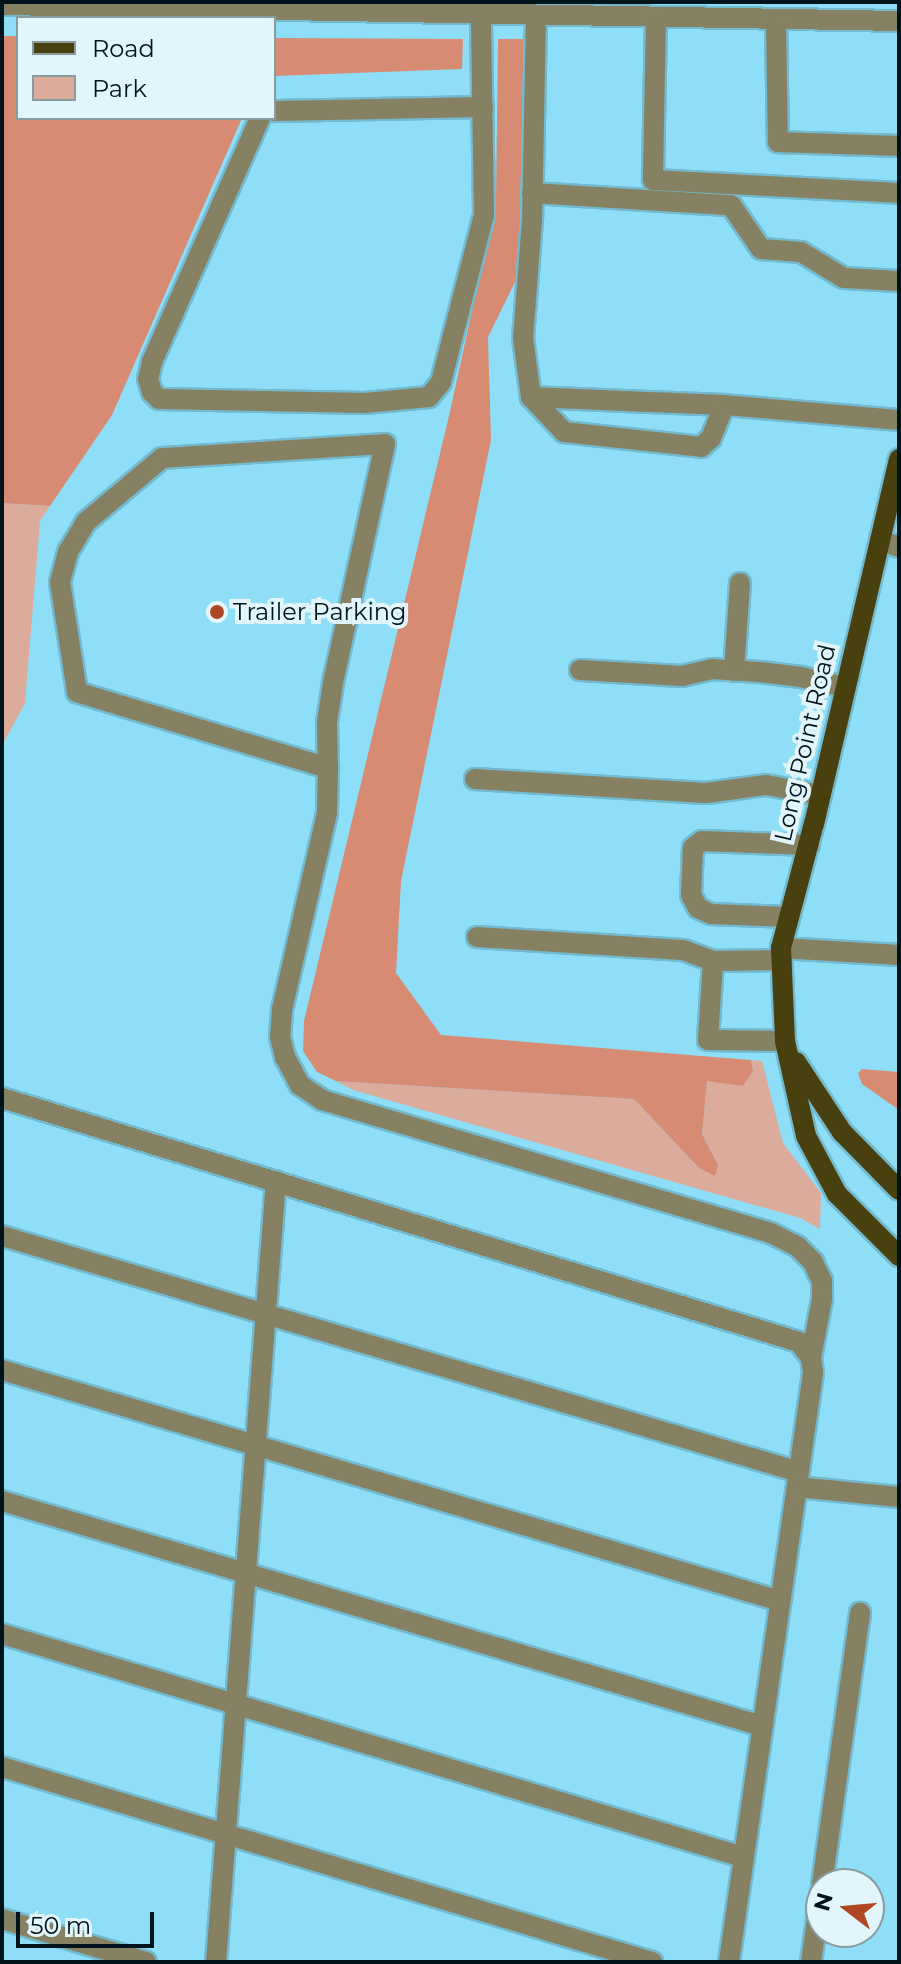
<!DOCTYPE html>
<html>
<head>
<meta charset="utf-8">
<style>
	body { margin:0 }
	#map { position:relative; width:901px; height:1964px; overflow:hidden; background:#8edef7; font-family:Montserrat,sans-serif }
	div>[style] { position:absolute }
	[style*='--x'] { left:calc(var(--x)*1px); top:calc(var(--y)*1px); width:calc(var(--w)*1px); rotate:calc(var(--a)*1deg) }
	.green>* { inset:0; background:#dbac9c }
	.forest>* { inset:0; background:#d68b72 }
	.roads { filter:drop-shadow(2px 0 #74bacf) drop-shadow(-2px 0 #74bacf) drop-shadow(0 2px #74bacf) drop-shadow(0 -2px #74bacf) }
	.minor>* { height:20px; margin:-10px; padding:0 10px; transform-origin:10px; border-radius:10px; background:#868162 }
	.major>* { height:20px; margin:-10px; padding:0 10px; transform-origin:10px; border-radius:10px; background:#48400e }
	.dots>* { width:22px; height:22px; translate:-50% -50%; box-sizing:border-box; border:4px solid #e2f5fb; border-radius:50% }
	span { translate:-50% -50%; white-space:nowrap; text-align:center; line-height:1.15; -webkit-text-stroke:8px #e2f5fb; paint-order:stroke }
	.poi-label { font-size:24px; color:#00151b }
	.left { translate:0 -50%; text-align:left }
	.street-label { font-size:24px; color:#00151b }
	.frame { position:absolute; inset:0; border:4px solid #00151b; pointer-events:none }
	.legend { position:absolute; left:16px; top:16px; width:260px; height:104px; box-sizing:border-box; background:#e2f5fb; border:2px solid #889ba1; margin:0; padding:10px 14px; list-style:none; font-size:24px; color:#00151b }
	.legend li { display:flex; align-items:center; gap:16px; height:40px }
	.legend b { width:40px; border:2px solid #889ba1 }
	.north { position:absolute; left:805px; top:1868px; width:80px; height:80px; box-sizing:border-box; background:#e2f5fb; border:2px solid #889ba1; border-radius:50%; rotate:286deg; font-size:22px; font-weight:700; line-height:32px; text-align:center; color:#00151b }
	.north::after { content:''; display:block; margin:auto; width:28px; height:36px; background:#ae4722; clip-path:polygon(50% 0,100% 100%,50% 72%,0 100%) }
	.scale { position:absolute; left:16px; top:1912px; width:138px; height:36px; box-sizing:border-box; border:4px solid #00151b; border-top:0; padding-left:10px; font-size:24px; line-height:28px; white-space:nowrap; color:#00151b; -webkit-text-stroke:6px #e2f5fb; paint-order:stroke }
</style>
</head>
<body>
<div id="map">
	<div class="green">
		<i style="clip-path:polygon(2px 503px,50px 506px,40px 521px,25px 703px,2px 746px)"></i>
		<i style="clip-path:polygon(751px 1060px,762px 1061px,783px 1143px,821px 1193px,820px 1229px,800px 1218px,353px 1090px,336px 1081px,634px 1099px,699px 1168px,718px 1165px,702px 1134px,707px 1081px,753px 1071px)"></i>
	</div>
	<div class="forest">
		<i style="clip-path:polygon(2px 36px,18px 36px,18px 118px,242px 118px,112px 415px,50px 506px,2px 503px)"></i>
		<i style="clip-path:polygon(274px 38px,463px 39px,462px 69px,274px 76px)"></i>
		<i style="clip-path:polygon(498px 39px,527px 39px,519px 274px,488px 337px,491px 440px,401px 881px,396px 973px,441px 1035px,751px 1060px,753px 1071px,743px 1086px,707px 1081px,702px 1134px,718px 1165px,715px 1176px,699px 1168px,634px 1099px,336px 1081px,317px 1072px,303px 1051px,304px 1021px,449px 416px,496px 201px)"></i>
		<i style="clip-path:polygon(862px 1069px,899px 1072px,899px 1110px,862px 1084px,858px 1073px)"></i>
	</div>
	<div class="roads">
		<div class="minor">
			<i style="--x:2;--y:5;--w:897;--a:1.02"></i>
			<i style="--x:536;--y:16;--w:203;--a:91.1"></i>
			<i style="--x:532;--y:219;--w:119;--a:94.3"></i>
			<i style="--x:523;--y:338;--w:60;--a:82.3"></i>
			<i style="--x:531;--y:397;--w:48;--a:46.7"></i>
			<i style="--x:564;--y:432;--w:138;--a:6.2"></i>
			<i style="--x:701;--y:447;--w:13;--a:-42"></i>
			<i style="--x:711;--y:438;--w:35;--a:-68"></i>
			<i style="--x:656;--y:19;--w:161;--a:91.1"></i>
			<i style="--x:653;--y:180;--w:246;--a:3"></i>
			<i style="--x:776;--y:21;--w:121;--a:89.1"></i>
			<i style="--x:778;--y:142;--w:121;--a:1.9"></i>
			<i style="--x:274;--y:111;--w:209;--a:-1.1"></i>
			<i style="--x:260;--y:118;--w:267;--a:113.9"></i>
			<i style="--x:152;--y:362;--w:17;--a:103"></i>
			<i style="--x:148;--y:379;--w:14;--a:73"></i>
			<i style="--x:152;--y:392;--w:10;--a:45"></i>
			<i style="--x:159;--y:399;--w:206;--a:1.1"></i>
			<i style="--x:365;--y:403;--w:64;--a:-5.4"></i>
			<i style="--x:429;--y:397;--w:19;--a:-51"></i>
			<i style="--x:441;--y:382;--w:172;--a:-75.6"></i>
			<i style="--x:484;--y:215;--w:200;--a:-90.9"></i>
			<i style="--x:532;--y:193;--w:199;--a:3.5"></i>
			<i style="--x:731;--y:205;--w:53;--a:55.7"></i>
			<i style="--x:761;--y:249;--w:40;--a:4.3"></i>
			<i style="--x:801;--y:252;--w:50;--a:31.2"></i>
			<i style="--x:844;--y:278;--w:55;--a:3.1"></i>
			<i style="--x:531;--y:397;--w:193;--a:2.4"></i>
			<i style="--x:724;--y:405;--w:176;--a:4.9"></i>
			<i style="--x:880;--y:540;--w:20;--a:20"></i>
			<i style="--x:580;--y:670;--w:102;--a:3.4"></i>
			<i style="--x:682;--y:676;--w:31;--a:-13"></i>
			<i style="--x:712;--y:669;--w:48;--a:3.6"></i>
			<i style="--x:760;--y:672;--w:41;--a:7"></i>
			<i style="--x:801;--y:677;--w:45;--a:12.8"></i>
			<i style="--x:734;--y:671;--w:88;--a:-86.1"></i>
			<i style="--x:328;--y:768;--w:262;--a:-163.2"></i>
			<i style="--x:77;--y:692;--w:111;--a:-98.8"></i>
			<i style="--x:60;--y:582;--w:31;--a:-75"></i>
			<i style="--x:68;--y:552;--w:35;--a:-59"></i>
			<i style="--x:86;--y:522;--w:99;--a:-40.1"></i>
			<i style="--x:162;--y:458;--w:223;--a:-3.6"></i>
			<i style="--x:385;--y:444;--w:239;--a:102.3"></i>
			<i style="--x:334;--y:677;--w:46;--a:98.8"></i>
			<i style="--x:327;--y:722;--w:46;--a:88.8"></i>
			<i style="--x:328;--y:768;--w:45;--a:91.3"></i>
			<i style="--x:327;--y:813;--w:202;--a:102.9"></i>
			<i style="--x:282;--y:1010;--w:27;--a:94"></i>
			<i style="--x:280;--y:1037;--w:21;--a:76"></i>
			<i style="--x:285;--y:1057;--w:32;--a:62"></i>
			<i style="--x:300;--y:1085;--w:27;--a:34"></i>
			<i style="--x:322;--y:1100;--w:468;--a:16.5"></i>
			<i style="--x:771;--y:1233;--w:30;--a:27"></i>
			<i style="--x:798;--y:1247;--w:21;--a:45"></i>
			<i style="--x:813;--y:1262;--w:21;--a:65"></i>
			<i style="--x:822;--y:1281;--w:18;--a:90"></i>
			<i style="--x:822;--y:1299;--w:60;--a:100.6"></i>
			<i style="--x:475;--y:779;--w:231;--a:3.5"></i>
			<i style="--x:706;--y:793;--w:61;--a:-7.6"></i>
			<i style="--x:766;--y:785;--w:56;--a:10.3"></i>
			<i style="--x:789;--y:917;--w:78;--a:-177.8"></i>
			<i style="--x:711;--y:914;--w:14;--a:-155"></i>
			<i style="--x:698;--y:908;--w:15;--a:-118"></i>
			<i style="--x:691;--y:895;--w:47;--a:-87.6"></i>
			<i style="--x:693;--y:848;--w:11;--a:-38"></i>
			<i style="--x:702;--y:841;--w:107;--a:2.1"></i>
			<i style="--x:477;--y:937;--w:206;--a:3.6"></i>
			<i style="--x:683;--y:950;--w:32;--a:20"></i>
			<i style="--x:781;--y:948;--w:118;--a:3.4"></i>
			<i style="--x:782;--y:960;--w:69;--a:179.2"></i>
			<i style="--x:713;--y:961;--w:79;--a:93.6"></i>
			<i style="--x:708;--y:1040;--w:77;--a:0.7"></i>
			<i style="--x:2;--y:1098;--w:834;--a:17.02"></i>
			<i style="--x:799;--y:1342;--w:20;--a:53"></i>
			<i style="--x:811;--y:1358;--w:15;--a:82"></i>
			<i style="--x:813;--y:1373;--w:595;--a:98.12"></i>
			<i style="--x:2;--y:1236;--w:831;--a:16.49"></i>
			<i style="--x:2;--y:1370;--w:812;--a:16.54"></i>
			<i style="--x:797;--y:1487;--w:102;--a:5.6"></i>
			<i style="--x:2;--y:1501;--w:793;--a:16.49"></i>
			<i style="--x:2;--y:1634;--w:774;--a:16.75"></i>
			<i style="--x:2;--y:1767;--w:679;--a:16.7"></i>
			<i style="--x:822;--y:1884;--w:274;--a:-82"></i>
			<i style="--x:2;--y:1919;--w:150;--a:16.6"></i>
			<i style="--x:216;--y:1962;--w:783;--a:-85.61"></i>
			<i style="--x:811;--y:1962;--w:71;--a:-81.9"></i>
		</div>
		<div class="major">
			<i style="--x:899;--y:459;--w:374;--a:103.1"></i>
			<i style="--x:814;--y:823;--w:129;--a:104.8"></i>
			<i style="--x:781;--y:948;--w:93;--a:87.5"></i>
			<i style="--x:785;--y:1041;--w:97;--a:77.5"></i>
			<i style="--x:806;--y:1136;--w:66;--a:61.9"></i>
			<i style="--x:837;--y:1194;--w:88;--a:45"></i>
			<i style="--x:796;--y:1062;--w:84;--a:56.7"></i>
			<i style="--x:842;--y:1132;--w:81;--a:45.5"></i>
		</div>
	</div>
	<div class="dots">
		<i style="left:217px;top:612px;background:#ae4722"></i>
	</div>
	<div class="poi-label">
		<span class="left" style="left:233px;top:612px">Trailer Parking</span>
	</div>
	<div class="street-label">
		<span style="left:805px;top:743px;rotate:-77deg">Long Point Road</span>
	</div>
	<div class="frame"></div>
	<ul class="legend">
	<li><b style="height:10px;background:#48400e"></b>Road</li>
	<li><b style="height:22px;background:#dbac9c"></b>Park</li>
	</ul>
	<div class="north">N</div>
	<div class="scale">50 m</div>
</div>
</body>
</html>
